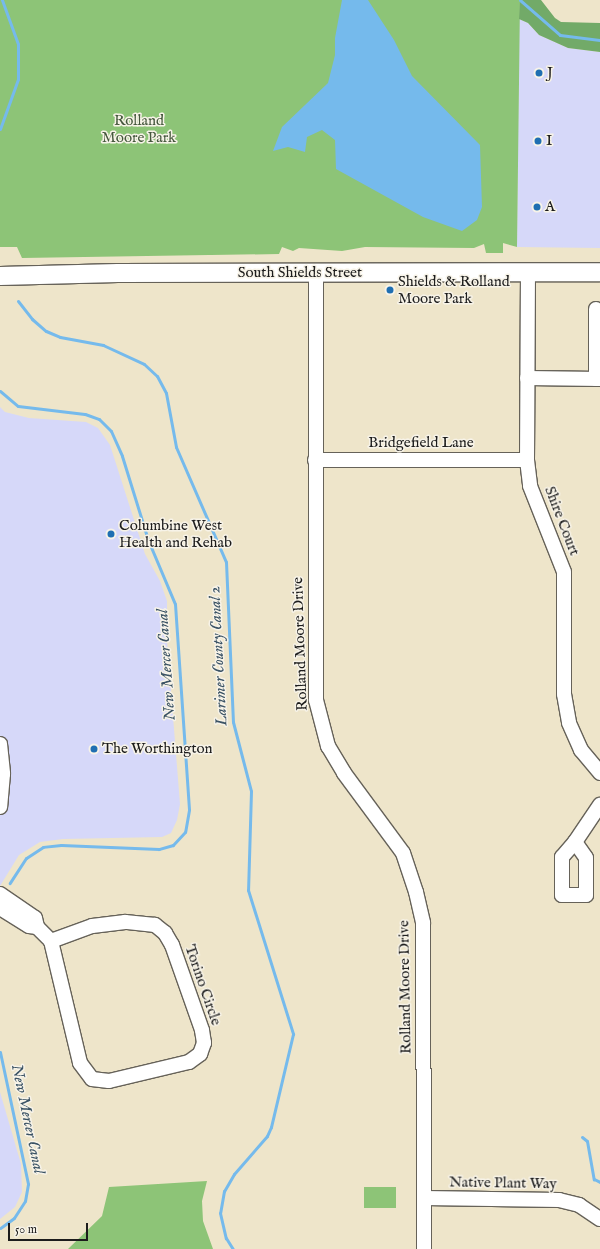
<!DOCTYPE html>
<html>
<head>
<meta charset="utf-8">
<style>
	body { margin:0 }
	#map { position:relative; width:600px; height:1249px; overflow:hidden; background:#eee5ca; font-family:"IM FELL English",serif }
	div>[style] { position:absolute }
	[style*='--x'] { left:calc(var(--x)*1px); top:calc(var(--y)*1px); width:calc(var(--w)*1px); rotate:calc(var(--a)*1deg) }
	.built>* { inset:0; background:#d6d8f9 }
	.green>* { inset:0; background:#8dc477 }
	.forest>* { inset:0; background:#72aa68 }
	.water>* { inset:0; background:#75baec }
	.stream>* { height:3px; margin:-1.5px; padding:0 1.5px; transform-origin:1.5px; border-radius:1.5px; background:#75baec }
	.roads { filter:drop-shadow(1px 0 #666259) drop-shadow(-1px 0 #666259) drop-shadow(0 1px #666259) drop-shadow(0 -1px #666259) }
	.minor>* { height:14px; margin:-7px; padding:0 7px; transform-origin:7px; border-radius:7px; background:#fff }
	.major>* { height:18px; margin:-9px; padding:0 9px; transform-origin:9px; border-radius:9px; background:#fff }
	.dots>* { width:11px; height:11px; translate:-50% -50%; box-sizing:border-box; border:2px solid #f7f3e8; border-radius:50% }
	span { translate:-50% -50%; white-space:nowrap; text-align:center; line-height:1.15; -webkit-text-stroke:3px #f7f3e8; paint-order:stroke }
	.poi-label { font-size:15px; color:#1c1c1c }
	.left { translate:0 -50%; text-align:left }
	.park-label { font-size:15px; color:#44573c }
	.street-label { font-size:15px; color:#1c1c1c }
	.water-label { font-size:16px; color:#3b5365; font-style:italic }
	.scale { position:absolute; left:8px; top:1223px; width:80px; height:18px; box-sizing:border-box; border:2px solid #1c1c1c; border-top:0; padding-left:5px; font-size:12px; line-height:14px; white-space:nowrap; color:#1c1c1c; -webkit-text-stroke:3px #f7f3e8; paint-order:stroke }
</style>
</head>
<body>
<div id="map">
	<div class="built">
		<i style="clip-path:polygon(519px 19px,528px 23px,539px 35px,568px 48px,600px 52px,600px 248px,517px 247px)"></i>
		<i style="clip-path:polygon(0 407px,5px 412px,29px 418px,86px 422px,98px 428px,110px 445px,145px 554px,160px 581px,167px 601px,167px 641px,180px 804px,177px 820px,171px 833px,162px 837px,63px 839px,40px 842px,19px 855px,0 886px)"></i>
		<i style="clip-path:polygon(0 1092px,21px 1164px,22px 1192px,15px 1207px,0 1219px)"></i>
	</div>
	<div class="green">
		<i style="clip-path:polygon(0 0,520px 0,517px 247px,503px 243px,503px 253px,486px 253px,484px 244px,474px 248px,365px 247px,342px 251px,299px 248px,293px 251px,282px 247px,279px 254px,22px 258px,17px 247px,0 247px)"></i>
		<i style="clip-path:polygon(207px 1181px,202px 1201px,203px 1221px,213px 1249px,68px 1249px,102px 1216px,109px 1187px)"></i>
		<i style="clip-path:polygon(364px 1187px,396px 1187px,396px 1208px,364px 1208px)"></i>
	</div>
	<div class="forest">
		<i style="clip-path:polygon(520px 0,541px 0,555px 18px,561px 22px,600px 23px,600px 52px,568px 48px,539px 35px,528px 23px,519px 19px)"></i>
	</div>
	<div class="water">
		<i style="clip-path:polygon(342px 0,368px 0,394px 40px,412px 76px,480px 145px,482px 207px,477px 220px,462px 231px,423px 217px,336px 169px,335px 140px,322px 130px,307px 137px,305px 152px,288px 147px,273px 151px,282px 127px,328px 83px,335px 55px,335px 38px)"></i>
	</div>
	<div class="stream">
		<i style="--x:520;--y:0;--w:53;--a:41.2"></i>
		<i style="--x:560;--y:35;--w:40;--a:7.1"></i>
		<i style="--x:0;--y:129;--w:53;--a:-70.2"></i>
		<i style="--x:18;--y:79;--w:35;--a:-90"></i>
		<i style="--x:18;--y:44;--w:47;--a:-110"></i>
		<i style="--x:18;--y:301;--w:23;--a:52"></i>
		<i style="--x:32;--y:319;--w:18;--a:41"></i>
		<i style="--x:46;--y:331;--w:15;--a:23"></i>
		<i style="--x:60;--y:337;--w:44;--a:10.5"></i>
		<i style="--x:103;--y:345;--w:45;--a:24.9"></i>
		<i style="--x:144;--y:364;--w:18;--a:43"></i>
		<i style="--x:157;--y:376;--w:19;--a:62"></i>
		<i style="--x:166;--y:393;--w:55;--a:79.5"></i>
		<i style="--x:176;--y:447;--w:125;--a:66.5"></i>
		<i style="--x:226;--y:562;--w:160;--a:87.5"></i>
		<i style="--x:233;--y:722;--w:71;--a:75.4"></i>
		<i style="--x:251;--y:791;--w:99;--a:91.7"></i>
		<i style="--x:248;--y:890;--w:151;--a:72.6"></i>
		<i style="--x:293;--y:1034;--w:96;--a:103.3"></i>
		<i style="--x:271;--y:1127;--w:10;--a:114"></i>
		<i style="--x:267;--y:1136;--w:50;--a:131"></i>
		<i style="--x:234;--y:1174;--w:20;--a:120"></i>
		<i style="--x:224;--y:1191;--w:22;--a:100"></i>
		<i style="--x:220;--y:1213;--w:26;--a:77"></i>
		<i style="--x:226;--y:1238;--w:13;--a:58"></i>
		<i style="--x:0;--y:391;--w:23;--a:40"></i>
		<i style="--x:18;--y:406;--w:67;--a:6.8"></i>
		<i style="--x:85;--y:414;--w:15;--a:20"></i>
		<i style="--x:99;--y:419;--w:17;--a:45"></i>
		<i style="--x:111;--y:431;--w:27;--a:66"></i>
		<i style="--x:122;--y:456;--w:88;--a:72.8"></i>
		<i style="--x:148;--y:540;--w:69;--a:67.1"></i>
		<i style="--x:175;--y:604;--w:206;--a:86.1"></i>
		<i style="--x:189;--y:810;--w:22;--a:100"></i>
		<i style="--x:185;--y:832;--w:18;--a:133"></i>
		<i style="--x:173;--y:845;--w:15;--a:164"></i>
		<i style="--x:159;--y:849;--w:98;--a:-177.7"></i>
		<i style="--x:61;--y:845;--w:18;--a:174"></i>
		<i style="--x:43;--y:847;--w:20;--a:147"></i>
		<i style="--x:26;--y:858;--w:30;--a:123"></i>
		<i style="--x:0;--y:1052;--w:135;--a:78"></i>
		<i style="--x:28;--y:1184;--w:17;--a:100"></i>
		<i style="--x:25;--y:1201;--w:20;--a:123"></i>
		<i style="--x:14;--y:1218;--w:17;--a:144"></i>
		<i style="--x:582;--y:1137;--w:6;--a:39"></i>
		<i style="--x:587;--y:1141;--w:39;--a:80"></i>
		<i style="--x:594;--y:1179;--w:7;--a:27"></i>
	</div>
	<div class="roads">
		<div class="minor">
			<i style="--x:528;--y:271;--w:189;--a:90.3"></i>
			<i style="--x:527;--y:460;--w:26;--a:83"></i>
			<i style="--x:530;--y:486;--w:92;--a:68.4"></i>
			<i style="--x:564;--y:572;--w:122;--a:90"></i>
			<i style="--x:564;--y:694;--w:29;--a:80"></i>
			<i style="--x:569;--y:723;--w:30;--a:66"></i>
			<i style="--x:581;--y:750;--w:30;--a:50"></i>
			<i style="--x:316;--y:273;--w:427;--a:90"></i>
			<i style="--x:316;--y:700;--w:48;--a:75.4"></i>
			<i style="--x:328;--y:746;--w:31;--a:59"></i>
			<i style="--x:344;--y:773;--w:99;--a:53.6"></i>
			<i style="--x:403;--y:853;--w:41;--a:71.6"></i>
			<i style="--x:416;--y:892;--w:32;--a:77"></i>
			<i style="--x:423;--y:923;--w:326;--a:89.8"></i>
			<i style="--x:527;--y:378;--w:73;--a:0.8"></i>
			<i style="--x:596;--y:379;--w:70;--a:-90"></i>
			<i style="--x:315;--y:460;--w:212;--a:0"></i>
			<i style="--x:0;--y:744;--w:30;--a:84"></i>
			<i style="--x:3;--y:774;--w:33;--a:95"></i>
			<i style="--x:575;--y:842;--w:19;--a:55"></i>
			<i style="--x:586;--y:858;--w:37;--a:90"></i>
			<i style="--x:586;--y:895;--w:24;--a:180"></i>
			<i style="--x:562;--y:895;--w:38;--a:-90"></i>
			<i style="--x:562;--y:857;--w:20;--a:-49"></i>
			<i style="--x:575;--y:842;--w:45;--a:-56"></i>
			<i style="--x:0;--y:894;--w:42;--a:34.4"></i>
			<i style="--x:35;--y:918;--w:9;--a:77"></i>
			<i style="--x:37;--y:927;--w:8;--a:-173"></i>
			<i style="--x:29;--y:926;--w:34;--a:-148"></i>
			<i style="--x:37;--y:927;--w:20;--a:45"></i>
			<i style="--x:51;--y:941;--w:125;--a:76.6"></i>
			<i style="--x:80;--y:1063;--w:20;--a:53"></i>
			<i style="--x:92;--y:1079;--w:17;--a:7"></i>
			<i style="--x:109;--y:1081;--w:82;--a:-13.4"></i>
			<i style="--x:189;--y:1062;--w:14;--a:-36"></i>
			<i style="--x:200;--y:1054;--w:12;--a:-70"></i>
			<i style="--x:204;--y:1043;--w:13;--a:-99"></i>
			<i style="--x:202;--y:1030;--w:90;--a:-109.4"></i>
			<i style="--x:172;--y:945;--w:14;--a:-120"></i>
			<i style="--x:165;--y:933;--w:13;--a:-141"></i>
			<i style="--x:155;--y:925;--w:30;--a:-174"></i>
			<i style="--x:125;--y:922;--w:33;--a:173"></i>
			<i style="--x:92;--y:926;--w:44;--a:159.9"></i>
			<i style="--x:424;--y:1198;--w:135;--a:0.8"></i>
			<i style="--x:559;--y:1200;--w:21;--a:14"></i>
			<i style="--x:579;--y:1205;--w:25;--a:34"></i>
		</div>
		<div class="major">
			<i style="--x:0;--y:276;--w:118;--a:-1.5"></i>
			<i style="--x:118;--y:273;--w:482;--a:-0.1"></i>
		</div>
	</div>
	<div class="dots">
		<i style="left:539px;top:73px;background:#1f6fb2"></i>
		<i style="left:538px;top:141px;background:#1f6fb2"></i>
		<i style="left:537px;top:207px;background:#1f6fb2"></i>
		<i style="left:390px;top:290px;background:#1f6fb2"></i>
		<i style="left:111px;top:534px;background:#1f6fb2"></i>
		<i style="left:94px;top:749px;background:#1f6fb2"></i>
	</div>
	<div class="poi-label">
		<span class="left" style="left:547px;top:73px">J</span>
		<span class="left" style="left:546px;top:141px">I</span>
		<span class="left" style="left:545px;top:207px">A</span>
		<span class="left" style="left:398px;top:290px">Shields &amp; Rolland<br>Moore Park</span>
		<span class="left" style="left:119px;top:534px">Columbine West<br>Health and Rehab</span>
		<span class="left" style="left:102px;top:749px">The Worthington</span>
	</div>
	<div class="park-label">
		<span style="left:139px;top:129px">Rolland<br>Moore Park</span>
	</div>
	<div class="street-label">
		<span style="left:300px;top:273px">South Shields Street</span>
		<span style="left:421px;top:443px">Bridgefield Lane</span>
		<span style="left:562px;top:521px;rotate:69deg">Shire Court</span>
		<span style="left:300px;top:644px;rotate:-92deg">Rolland Moore Drive</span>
		<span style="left:203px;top:985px;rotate:71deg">Torino Circle</span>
		<span style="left:405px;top:987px;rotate:-91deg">Rolland Moore Drive</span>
		<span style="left:503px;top:1183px;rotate:1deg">Native Plant Way</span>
	</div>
	<div class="water-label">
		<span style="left:219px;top:656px;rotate:-93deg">Larimer County Canal 2</span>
		<span style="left:167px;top:665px;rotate:-94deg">New Mercer Canal</span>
		<span style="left:27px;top:1119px;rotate:78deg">New Mercer Canal</span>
	</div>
	<div class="scale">50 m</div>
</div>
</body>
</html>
